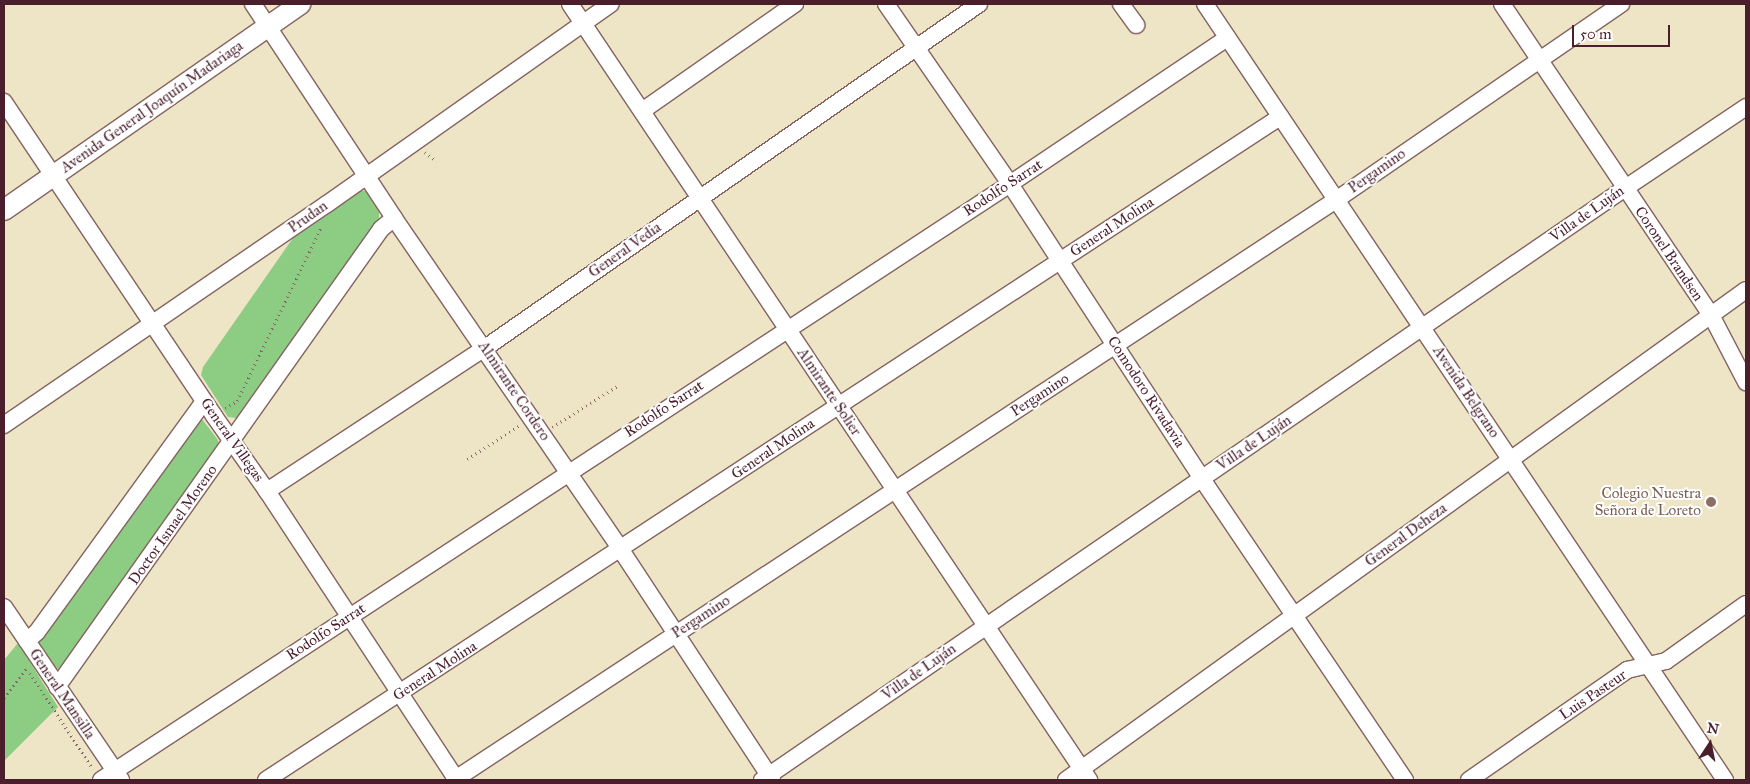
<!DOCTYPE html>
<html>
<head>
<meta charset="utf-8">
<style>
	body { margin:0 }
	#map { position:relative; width:1750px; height:784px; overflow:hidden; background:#eee4c6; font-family:"IM FELL Great Primer",serif }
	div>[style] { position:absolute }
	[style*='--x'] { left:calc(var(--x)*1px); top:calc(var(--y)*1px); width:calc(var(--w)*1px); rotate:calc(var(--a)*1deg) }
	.green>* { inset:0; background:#8dcc83 }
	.path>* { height:2.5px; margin-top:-1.25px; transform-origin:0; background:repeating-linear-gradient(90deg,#836461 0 1px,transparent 0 5px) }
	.roads { filter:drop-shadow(1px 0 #836461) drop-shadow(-1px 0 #836461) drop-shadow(0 1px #836461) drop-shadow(0 -1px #836461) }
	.minor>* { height:16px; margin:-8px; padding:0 8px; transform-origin:8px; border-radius:8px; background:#fff }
	.major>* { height:20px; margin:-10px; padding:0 10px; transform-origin:10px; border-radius:10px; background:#fff }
	.dots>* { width:14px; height:14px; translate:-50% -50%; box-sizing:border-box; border:2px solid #fff; border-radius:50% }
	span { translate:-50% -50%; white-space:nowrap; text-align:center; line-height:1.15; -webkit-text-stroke:4px #fff; paint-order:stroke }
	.street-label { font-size:15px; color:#4a1f2b }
	.education-label { font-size:15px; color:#785e54 }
	.right { translate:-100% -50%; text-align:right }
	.frame { position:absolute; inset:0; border:5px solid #4a1f2b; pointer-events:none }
	.north { position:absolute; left:1685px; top:719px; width:50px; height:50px; -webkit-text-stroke:4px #fff; paint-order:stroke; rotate:11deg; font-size:14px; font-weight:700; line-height:20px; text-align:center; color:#4a1f2b }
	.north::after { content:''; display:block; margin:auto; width:18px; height:22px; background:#4a1f2b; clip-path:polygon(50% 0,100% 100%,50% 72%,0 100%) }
	.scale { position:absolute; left:1572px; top:25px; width:98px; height:22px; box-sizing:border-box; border:2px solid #4a1f2b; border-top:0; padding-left:6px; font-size:15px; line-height:18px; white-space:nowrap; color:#4a1f2b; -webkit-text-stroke:4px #fff; paint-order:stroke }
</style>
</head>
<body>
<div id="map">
	<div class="green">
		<i style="clip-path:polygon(357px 190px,366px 191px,375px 200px,379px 210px,379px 222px,244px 414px,236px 418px,228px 417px,201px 375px,203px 367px,293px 238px)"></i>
		<i style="clip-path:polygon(202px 419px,218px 440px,219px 446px,65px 666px,59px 669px,54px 667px,39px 644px,39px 640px,196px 421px)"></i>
		<i style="clip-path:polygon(18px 643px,58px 707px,4px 761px,4px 660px)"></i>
	</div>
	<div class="path">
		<i style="--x:425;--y:152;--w:15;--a:37"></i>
		<i style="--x:225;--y:408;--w:14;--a:-30"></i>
		<i style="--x:237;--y:401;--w:193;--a:-64.2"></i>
		<i style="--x:552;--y:427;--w:79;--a:-32.1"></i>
		<i style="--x:467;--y:459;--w:63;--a:-32.7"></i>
		<i style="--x:30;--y:673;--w:115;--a:56.7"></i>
		<i style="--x:4;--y:698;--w:38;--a:-53"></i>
	</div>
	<div class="roads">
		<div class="minor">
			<i style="--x:253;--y:4;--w:256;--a:56.6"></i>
			<i style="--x:394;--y:218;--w:402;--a:55.6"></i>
			<i style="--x:621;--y:550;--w:275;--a:56.7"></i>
			<i style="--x:570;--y:4;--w:934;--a:56.22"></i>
			<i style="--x:886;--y:4;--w:219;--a:55.4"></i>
			<i style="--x:1010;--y:184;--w:352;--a:56.9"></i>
			<i style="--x:1202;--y:479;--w:363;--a:56"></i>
			<i style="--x:1121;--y:4;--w:26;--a:54"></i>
			<i style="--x:1205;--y:4;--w:934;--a:56.17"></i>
			<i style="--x:1502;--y:4;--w:375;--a:56.1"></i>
			<i style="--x:1711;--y:315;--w:76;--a:62.4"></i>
			<i style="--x:4;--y:102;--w:378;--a:56.2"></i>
			<i style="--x:214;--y:416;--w:92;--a:54.8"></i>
			<i style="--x:267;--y:491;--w:346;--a:56.7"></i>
			<i style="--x:642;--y:111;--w:187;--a:-35"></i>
			<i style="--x:4;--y:425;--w:391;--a:-34.4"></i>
			<i style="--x:327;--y:204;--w:347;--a:-35.2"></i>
			<i style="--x:267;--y:491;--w:261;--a:-33.3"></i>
			<i style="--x:485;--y:348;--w:602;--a:-34.85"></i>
			<i style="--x:4;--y:607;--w:209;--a:55.9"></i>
			<i style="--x:27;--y:641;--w:13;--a:-42"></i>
			<i style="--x:37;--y:632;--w:285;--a:-54.1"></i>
			<i style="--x:57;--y:687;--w:561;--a:-54.72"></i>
			<i style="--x:381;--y:229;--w:17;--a:-40"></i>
			<i style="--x:101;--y:780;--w:1087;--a:-33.25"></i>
			<i style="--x:1010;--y:184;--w:262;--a:-33.9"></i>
			<i style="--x:266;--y:780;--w:1212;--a:-33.18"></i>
			<i style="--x:454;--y:780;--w:1056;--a:-33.33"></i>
			<i style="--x:1336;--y:200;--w:346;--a:-34.5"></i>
			<i style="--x:762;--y:780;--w:1045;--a:-34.44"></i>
			<i style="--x:1624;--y:189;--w:147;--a:-33.9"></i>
			<i style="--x:1066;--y:780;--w:838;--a:-35.78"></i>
			<i style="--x:1469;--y:780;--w:193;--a:-34.8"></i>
			<i style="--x:1627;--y:670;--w:40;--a:-13"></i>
			<i style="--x:1666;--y:661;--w:98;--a:-35.5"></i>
		</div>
		<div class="major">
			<i style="--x:4;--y:210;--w:361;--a:-34.8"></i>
		</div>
	</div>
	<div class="dots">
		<i style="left:1711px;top:502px;background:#8d6e63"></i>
	</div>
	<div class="street-label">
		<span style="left:152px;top:107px;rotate:-35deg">Avenida General Joaquín Madariaga</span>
		<span style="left:1377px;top:171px;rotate:-35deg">Pergamino</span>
		<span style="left:1003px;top:188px;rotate:-33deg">Rodolfo Sarrat</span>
		<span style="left:1587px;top:214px;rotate:-35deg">Villa de Luján</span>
		<span style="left:308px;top:217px;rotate:-35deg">Prudan</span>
		<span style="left:1112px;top:227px;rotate:-33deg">General Molina</span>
		<span style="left:625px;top:250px;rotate:-35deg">General Vedia</span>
		<span style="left:1669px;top:254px;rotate:56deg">Coronel Brandsen</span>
		<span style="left:514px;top:391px;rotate:56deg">Almirante Cordero</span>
		<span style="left:829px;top:392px;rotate:56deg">Almirante Solier</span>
		<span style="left:1146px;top:392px;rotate:57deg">Comodoro Rivadavia</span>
		<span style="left:1466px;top:392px;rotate:56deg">Avenida Belgrano</span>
		<span style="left:1040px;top:395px;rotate:-33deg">Pergamino</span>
		<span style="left:664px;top:409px;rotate:-33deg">Rodolfo Sarrat</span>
		<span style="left:232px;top:440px;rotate:55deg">General Villegas</span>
		<span style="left:1254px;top:443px;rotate:-34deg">Villa de Luján</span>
		<span style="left:773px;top:449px;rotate:-34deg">General Molina</span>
		<span style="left:173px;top:525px;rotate:-55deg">Doctor Ismael Moreno</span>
		<span style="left:1406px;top:535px;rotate:-36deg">General Deheza</span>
		<span style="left:701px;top:617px;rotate:-33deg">Pergamino</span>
		<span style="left:326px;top:632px;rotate:-33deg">Rodolfo Sarrat</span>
		<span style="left:435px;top:671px;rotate:-33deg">General Molina</span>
		<span style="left:919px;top:672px;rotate:-35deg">Villa de Luján</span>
		<span style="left:62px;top:694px;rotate:56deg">General Mansilla</span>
		<span style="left:1593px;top:695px;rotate:-34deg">Luis Pasteur</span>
	</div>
	<div class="education-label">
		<span class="right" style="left:1701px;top:502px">Colegio Nuestra<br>Señora de Loreto</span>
	</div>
	<div class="frame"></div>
	<div class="north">N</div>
	<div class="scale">50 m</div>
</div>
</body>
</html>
